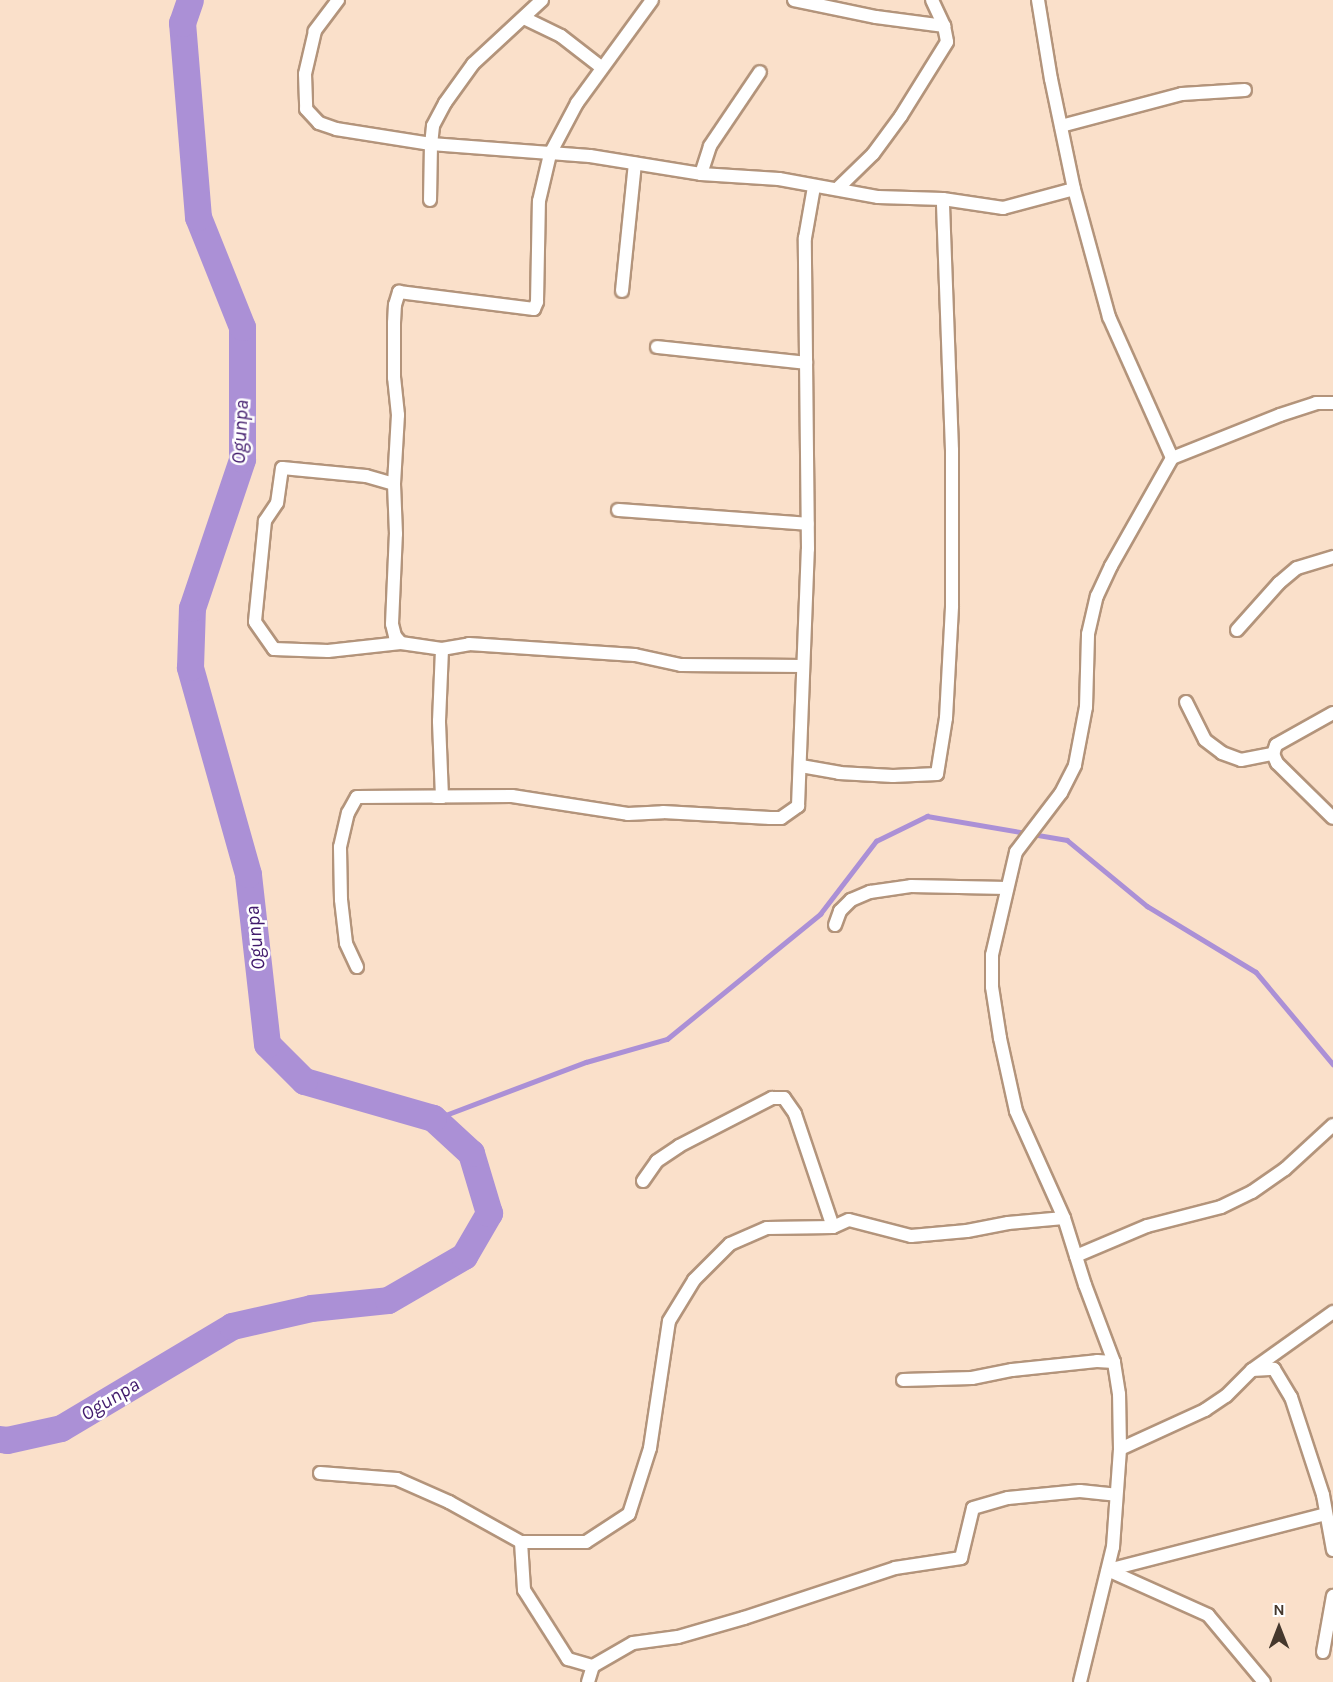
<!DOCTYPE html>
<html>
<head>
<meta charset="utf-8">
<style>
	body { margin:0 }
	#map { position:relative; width:1333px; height:1682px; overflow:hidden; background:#fae0ca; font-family:Karla,sans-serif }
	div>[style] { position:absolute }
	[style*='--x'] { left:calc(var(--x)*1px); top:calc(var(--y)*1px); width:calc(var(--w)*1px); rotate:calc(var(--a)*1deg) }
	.stream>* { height:4.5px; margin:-2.25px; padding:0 2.25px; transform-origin:2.25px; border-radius:2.25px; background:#ab90d6 }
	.river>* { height:27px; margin:-13.5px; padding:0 13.5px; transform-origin:13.5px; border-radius:13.5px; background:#ab90d6 }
	.roads { filter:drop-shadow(2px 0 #b3947b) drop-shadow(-2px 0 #b3947b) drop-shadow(0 2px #b3947b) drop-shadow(0 -2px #b3947b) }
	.minor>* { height:12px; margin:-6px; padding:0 6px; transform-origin:6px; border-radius:6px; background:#fff }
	span { translate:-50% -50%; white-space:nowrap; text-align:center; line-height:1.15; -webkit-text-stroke:5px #fff; paint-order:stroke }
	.water-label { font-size:20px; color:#411a6c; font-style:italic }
	.north { position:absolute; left:1249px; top:1598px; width:60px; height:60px; -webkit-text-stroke:4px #fff; paint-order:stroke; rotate:0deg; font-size:16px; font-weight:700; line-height:24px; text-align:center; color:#45382d }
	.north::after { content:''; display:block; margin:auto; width:21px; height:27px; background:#45382d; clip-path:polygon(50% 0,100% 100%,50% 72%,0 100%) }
</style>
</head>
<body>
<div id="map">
	<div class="stream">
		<i style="--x:435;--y:1119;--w:161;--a:-20.7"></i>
		<i style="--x:586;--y:1062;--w:84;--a:-15.9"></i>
		<i style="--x:667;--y:1039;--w:198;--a:-39.2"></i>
		<i style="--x:820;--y:914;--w:92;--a:-52.5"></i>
		<i style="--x:876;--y:841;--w:57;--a:-26.1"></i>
		<i style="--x:927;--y:816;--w:142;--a:9.7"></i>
		<i style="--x:1067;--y:840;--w:104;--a:39.5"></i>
		<i style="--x:1147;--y:906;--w:127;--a:31.2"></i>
		<i style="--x:1256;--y:972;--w:120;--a:50.1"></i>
	</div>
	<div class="river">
		<i style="--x:0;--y:1439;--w:7;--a:8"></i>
		<i style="--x:7;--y:1440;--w:55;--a:-12.5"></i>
		<i style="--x:61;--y:1428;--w:199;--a:-30.8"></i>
		<i style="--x:232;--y:1326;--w:81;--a:-12.8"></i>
		<i style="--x:311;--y:1308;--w:77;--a:-5.9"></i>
		<i style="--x:388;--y:1300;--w:88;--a:-30.1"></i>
		<i style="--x:464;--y:1256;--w:50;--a:-59.8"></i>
		<i style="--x:489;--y:1213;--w:63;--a:-106.7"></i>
		<i style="--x:471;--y:1153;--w:52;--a:-137.4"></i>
		<i style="--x:433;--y:1118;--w:134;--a:-164"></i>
		<i style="--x:304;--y:1081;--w:52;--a:-135"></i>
		<i style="--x:267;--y:1044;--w:171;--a:-96.4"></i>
		<i style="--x:248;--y:874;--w:215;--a:-105.7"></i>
		<i style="--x:190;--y:667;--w:59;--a:-88.1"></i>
		<i style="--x:192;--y:608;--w:157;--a:-71.4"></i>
		<i style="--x:242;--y:459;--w:132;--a:-90"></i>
		<i style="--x:242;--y:327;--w:118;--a:-111.8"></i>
		<i style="--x:198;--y:217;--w:195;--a:-94.7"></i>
		<i style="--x:182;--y:23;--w:24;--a:-71"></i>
	</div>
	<div class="roads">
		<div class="minor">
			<i style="--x:338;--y:0;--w:39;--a:127"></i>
			<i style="--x:315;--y:31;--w:44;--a:103.1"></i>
			<i style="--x:305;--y:74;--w:35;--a:88"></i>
			<i style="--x:306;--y:109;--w:19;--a:47"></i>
			<i style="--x:319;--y:123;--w:18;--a:19"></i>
			<i style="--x:336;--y:129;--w:96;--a:9"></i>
			<i style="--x:431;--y:144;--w:56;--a:91"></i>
			<i style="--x:542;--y:0;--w:94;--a:137.2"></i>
			<i style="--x:473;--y:64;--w:48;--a:125.7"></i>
			<i style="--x:445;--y:103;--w:26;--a:118"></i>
			<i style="--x:433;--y:126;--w:18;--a:96"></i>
			<i style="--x:431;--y:144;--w:159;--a:4.3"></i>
			<i style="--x:590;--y:156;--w:112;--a:9.2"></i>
			<i style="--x:701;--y:174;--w:78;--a:3.7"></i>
			<i style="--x:779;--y:179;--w:101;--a:10.3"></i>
			<i style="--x:878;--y:197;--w:65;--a:1.8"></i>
			<i style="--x:943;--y:199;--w:61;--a:8.5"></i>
			<i style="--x:1003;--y:208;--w:73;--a:-15"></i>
			<i style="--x:794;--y:0;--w:84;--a:11.7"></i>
			<i style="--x:876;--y:17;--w:69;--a:7.5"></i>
			<i style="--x:944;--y:26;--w:16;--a:79"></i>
			<i style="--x:947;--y:42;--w:87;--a:121.9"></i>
			<i style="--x:901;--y:116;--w:47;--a:126.4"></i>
			<i style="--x:873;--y:154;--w:50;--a:135.8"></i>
			<i style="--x:932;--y:0;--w:29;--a:65"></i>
			<i style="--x:1038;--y:0;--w:80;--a:80.7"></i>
			<i style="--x:1051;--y:79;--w:112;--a:78.2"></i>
			<i style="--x:1074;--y:189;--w:133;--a:74.7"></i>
			<i style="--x:1109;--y:317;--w:154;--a:65.9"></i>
			<i style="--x:524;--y:18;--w:41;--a:25.9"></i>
			<i style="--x:561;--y:36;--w:51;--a:37.8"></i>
			<i style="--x:1061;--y:126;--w:125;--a:-14.8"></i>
			<i style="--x:1182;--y:94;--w:63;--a:-3.6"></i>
			<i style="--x:701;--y:174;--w:29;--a:-72"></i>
			<i style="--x:710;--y:146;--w:89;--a:-56"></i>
			<i style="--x:622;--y:291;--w:128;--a:-84.2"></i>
			<i style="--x:657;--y:347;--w:150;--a:6.1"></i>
			<i style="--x:394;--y:484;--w:29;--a:-164"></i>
			<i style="--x:366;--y:476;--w:84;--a:-174.6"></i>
			<i style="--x:282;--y:468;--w:35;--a:98"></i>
			<i style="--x:277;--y:503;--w:22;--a:124"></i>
			<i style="--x:265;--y:521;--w:101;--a:95.7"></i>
			<i style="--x:255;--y:622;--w:33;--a:55"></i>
			<i style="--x:274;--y:649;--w:54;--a:2.1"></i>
			<i style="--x:328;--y:651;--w:73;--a:-6.3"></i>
			<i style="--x:401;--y:643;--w:41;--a:8.3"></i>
			<i style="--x:442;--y:649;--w:27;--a:-10"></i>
			<i style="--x:469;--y:644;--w:166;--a:3.8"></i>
			<i style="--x:635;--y:655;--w:47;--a:12.3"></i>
			<i style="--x:681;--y:665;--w:122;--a:0.5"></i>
			<i style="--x:618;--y:510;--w:190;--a:4.2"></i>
			<i style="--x:1237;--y:630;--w:63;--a:-48.2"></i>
			<i style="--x:1279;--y:583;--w:23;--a:-40"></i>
			<i style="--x:1297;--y:568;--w:38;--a:-17"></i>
			<i style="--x:401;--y:643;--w:9;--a:-131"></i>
			<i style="--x:395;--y:636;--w:12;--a:-104"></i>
			<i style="--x:392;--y:624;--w:90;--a:-87.5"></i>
			<i style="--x:396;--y:534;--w:50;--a:-92.3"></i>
			<i style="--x:394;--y:484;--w:69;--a:-86.7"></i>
			<i style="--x:398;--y:415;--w:37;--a:-96"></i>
			<i style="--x:394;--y:378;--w:55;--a:-90"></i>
			<i style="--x:394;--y:323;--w:18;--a:-87"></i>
			<i style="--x:395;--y:305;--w:14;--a:-73"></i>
			<i style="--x:399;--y:292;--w:136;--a:7.2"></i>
			<i style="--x:534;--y:309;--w:8;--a:-67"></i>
			<i style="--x:537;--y:302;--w:101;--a:-88.9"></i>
			<i style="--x:539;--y:201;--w:48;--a:-76.8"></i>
			<i style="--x:550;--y:154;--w:58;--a:-62.1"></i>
			<i style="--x:577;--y:103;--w:127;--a:-53.9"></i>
			<i style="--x:1186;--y:702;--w:42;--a:63.4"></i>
			<i style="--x:1205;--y:740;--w:21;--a:37"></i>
			<i style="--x:1222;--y:753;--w:20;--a:20"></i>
			<i style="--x:1241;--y:760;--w:33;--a:-11"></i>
			<i style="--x:1333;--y:713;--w:65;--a:150.7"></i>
			<i style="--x:1276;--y:745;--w:9;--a:108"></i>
			<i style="--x:1273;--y:754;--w:10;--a:66"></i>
			<i style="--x:1277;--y:763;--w:78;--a:44.5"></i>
			<i style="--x:801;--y:766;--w:39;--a:10"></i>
			<i style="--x:839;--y:773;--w:54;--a:3.2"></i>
			<i style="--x:893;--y:776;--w:44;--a:-2.6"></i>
			<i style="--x:937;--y:774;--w:57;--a:-80.9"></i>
			<i style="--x:946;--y:718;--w:112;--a:-86.9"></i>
			<i style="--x:952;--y:606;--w:156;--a:-90"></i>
			<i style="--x:952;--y:450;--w:251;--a:-92.1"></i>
			<i style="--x:435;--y:797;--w:7;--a:0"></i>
			<i style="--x:442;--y:797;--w:76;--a:-92.3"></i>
			<i style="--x:439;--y:721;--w:72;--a:-87.6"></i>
			<i style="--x:835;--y:925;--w:15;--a:-70"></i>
			<i style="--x:840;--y:911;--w:16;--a:-45"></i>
			<i style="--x:851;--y:900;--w:21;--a:-23"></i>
			<i style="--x:870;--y:892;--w:41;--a:-8.3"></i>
			<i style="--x:911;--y:886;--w:96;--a:1.2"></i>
			<i style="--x:357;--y:967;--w:26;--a:-115"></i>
			<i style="--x:346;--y:943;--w:43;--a:-96.6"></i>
			<i style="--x:341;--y:900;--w:53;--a:-91.1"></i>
			<i style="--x:340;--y:847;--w:35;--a:-77"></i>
			<i style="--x:348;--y:813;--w:18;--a:-61"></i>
			<i style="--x:357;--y:797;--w:155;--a:-0.4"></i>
			<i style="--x:512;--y:796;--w:117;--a:8.8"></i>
			<i style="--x:628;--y:814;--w:35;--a:-3"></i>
			<i style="--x:663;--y:812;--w:107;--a:3.2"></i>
			<i style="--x:770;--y:818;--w:11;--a:0"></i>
			<i style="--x:781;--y:818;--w:21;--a:-35"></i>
			<i style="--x:798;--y:806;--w:257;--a:-87.8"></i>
			<i style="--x:808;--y:549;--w:311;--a:-90.6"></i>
			<i style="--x:805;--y:238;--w:52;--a:-80"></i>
			<i style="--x:643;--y:1181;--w:24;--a:-55"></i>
			<i style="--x:657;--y:1161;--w:27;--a:-34"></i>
			<i style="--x:679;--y:1146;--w:105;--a:-27.3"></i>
			<i style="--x:772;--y:1098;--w:12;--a:0"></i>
			<i style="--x:784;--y:1098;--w:19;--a:55"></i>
			<i style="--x:795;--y:1114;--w:119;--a:71.4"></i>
			<i style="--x:1076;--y:1256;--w:77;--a:-22.9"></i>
			<i style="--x:1147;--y:1226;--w:76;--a:-14.4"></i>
			<i style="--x:1221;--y:1207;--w:34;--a:-26"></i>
			<i style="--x:1252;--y:1192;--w:40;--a:-34.9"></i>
			<i style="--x:1285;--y:1169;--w:65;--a:-42.5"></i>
			<i style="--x:1252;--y:1370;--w:22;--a:-3"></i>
			<i style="--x:1274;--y:1369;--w:33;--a:59"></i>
			<i style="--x:1291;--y:1397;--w:103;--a:71.9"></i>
			<i style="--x:1323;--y:1495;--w:56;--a:79.7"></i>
			<i style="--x:903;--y:1380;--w:69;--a:-1.7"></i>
			<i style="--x:972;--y:1378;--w:41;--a:-11.3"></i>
			<i style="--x:1012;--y:1370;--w:85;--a:-6"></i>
			<i style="--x:1097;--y:1361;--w:17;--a:3"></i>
			<i style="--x:1120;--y:1449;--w:94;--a:-24.6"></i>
			<i style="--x:1205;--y:1410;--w:25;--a:-34"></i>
			<i style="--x:1226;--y:1396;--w:37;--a:-45"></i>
			<i style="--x:1252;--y:1370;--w:100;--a:-35.6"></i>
			<i style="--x:320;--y:1473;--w:77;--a:4.5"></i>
			<i style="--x:397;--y:1479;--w:57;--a:23.9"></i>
			<i style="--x:449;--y:1502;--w:82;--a:29.1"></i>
			<i style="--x:521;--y:1542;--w:65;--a:0"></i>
			<i style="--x:586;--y:1542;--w:51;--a:-33.1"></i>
			<i style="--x:629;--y:1514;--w:69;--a:-72.3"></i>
			<i style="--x:650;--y:1448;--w:128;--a:-81.5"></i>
			<i style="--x:669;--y:1321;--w:48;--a:-58.6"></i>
			<i style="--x:694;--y:1280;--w:51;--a:-45"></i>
			<i style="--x:730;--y:1244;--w:40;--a:-23.4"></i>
			<i style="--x:767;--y:1228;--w:66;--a:-0.9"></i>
			<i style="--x:833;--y:1227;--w:17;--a:-24"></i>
			<i style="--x:849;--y:1220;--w:64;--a:14.5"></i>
			<i style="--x:911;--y:1236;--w:56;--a:-5.1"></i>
			<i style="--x:967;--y:1231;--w:42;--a:-11"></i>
			<i style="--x:1008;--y:1223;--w:56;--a:-5.1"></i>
			<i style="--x:521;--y:1542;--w:48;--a:86.4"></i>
			<i style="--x:524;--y:1590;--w:82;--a:57.5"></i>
			<i style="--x:568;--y:1659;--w:26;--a:16"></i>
			<i style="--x:593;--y:1666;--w:46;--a:-29.9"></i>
			<i style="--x:633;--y:1643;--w:45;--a:-7.6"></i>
			<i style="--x:678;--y:1637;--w:69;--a:-16.1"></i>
			<i style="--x:744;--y:1618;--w:159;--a:-18.3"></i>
			<i style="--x:895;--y:1568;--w:67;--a:-8.6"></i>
			<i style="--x:961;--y:1558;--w:51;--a:-76.5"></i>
			<i style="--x:973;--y:1508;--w:36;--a:-16"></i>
			<i style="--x:1008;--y:1498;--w:72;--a:-5.6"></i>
			<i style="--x:1080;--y:1491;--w:36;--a:6"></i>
			<i style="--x:1323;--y:1652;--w:57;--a:-79.9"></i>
			<i style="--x:588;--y:1682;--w:17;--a:-73"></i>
			<i style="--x:1080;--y:1682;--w:139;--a:-76.3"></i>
			<i style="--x:1113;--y:1547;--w:98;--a:-85.9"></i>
			<i style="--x:1120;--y:1449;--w:55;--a:-91"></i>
			<i style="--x:1119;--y:1394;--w:32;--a:-99"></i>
			<i style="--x:1114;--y:1362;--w:82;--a:-110.6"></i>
			<i style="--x:1085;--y:1285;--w:70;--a:-107.4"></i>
			<i style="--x:1064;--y:1218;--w:117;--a:-114.2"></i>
			<i style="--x:1016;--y:1111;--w:75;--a:-102.4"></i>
			<i style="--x:1000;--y:1038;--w:52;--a:-98.9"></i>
			<i style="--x:992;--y:987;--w:32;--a:-90"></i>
			<i style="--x:992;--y:955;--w:106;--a:-76.9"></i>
			<i style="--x:1016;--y:852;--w:74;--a:-52.7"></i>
			<i style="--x:1061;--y:793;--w:31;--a:-63"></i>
			<i style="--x:1075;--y:765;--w:59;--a:-79.3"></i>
			<i style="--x:1086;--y:707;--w:73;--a:-88.4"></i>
			<i style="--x:1088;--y:634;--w:39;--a:-77"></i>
			<i style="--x:1097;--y:596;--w:33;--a:-65"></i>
			<i style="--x:1111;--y:566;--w:124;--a:-60.5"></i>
			<i style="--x:1172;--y:458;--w:116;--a:-21.7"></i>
			<i style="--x:1280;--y:415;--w:38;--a:-18"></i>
			<i style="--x:1316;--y:403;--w:17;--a:0"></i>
			<i style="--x:1264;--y:1682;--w:87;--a:-129.9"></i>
			<i style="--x:1208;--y:1615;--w:110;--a:-155.8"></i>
			<i style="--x:1108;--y:1570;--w:225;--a:-14.4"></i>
		</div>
	</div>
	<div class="water-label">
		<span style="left:240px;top:432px;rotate:-87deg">Ogunpa</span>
		<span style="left:255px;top:938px;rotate:-96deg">Ogunpa</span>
		<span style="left:110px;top:1399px;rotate:-31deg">Ogunpa</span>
	</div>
	<div class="north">N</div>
</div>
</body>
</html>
